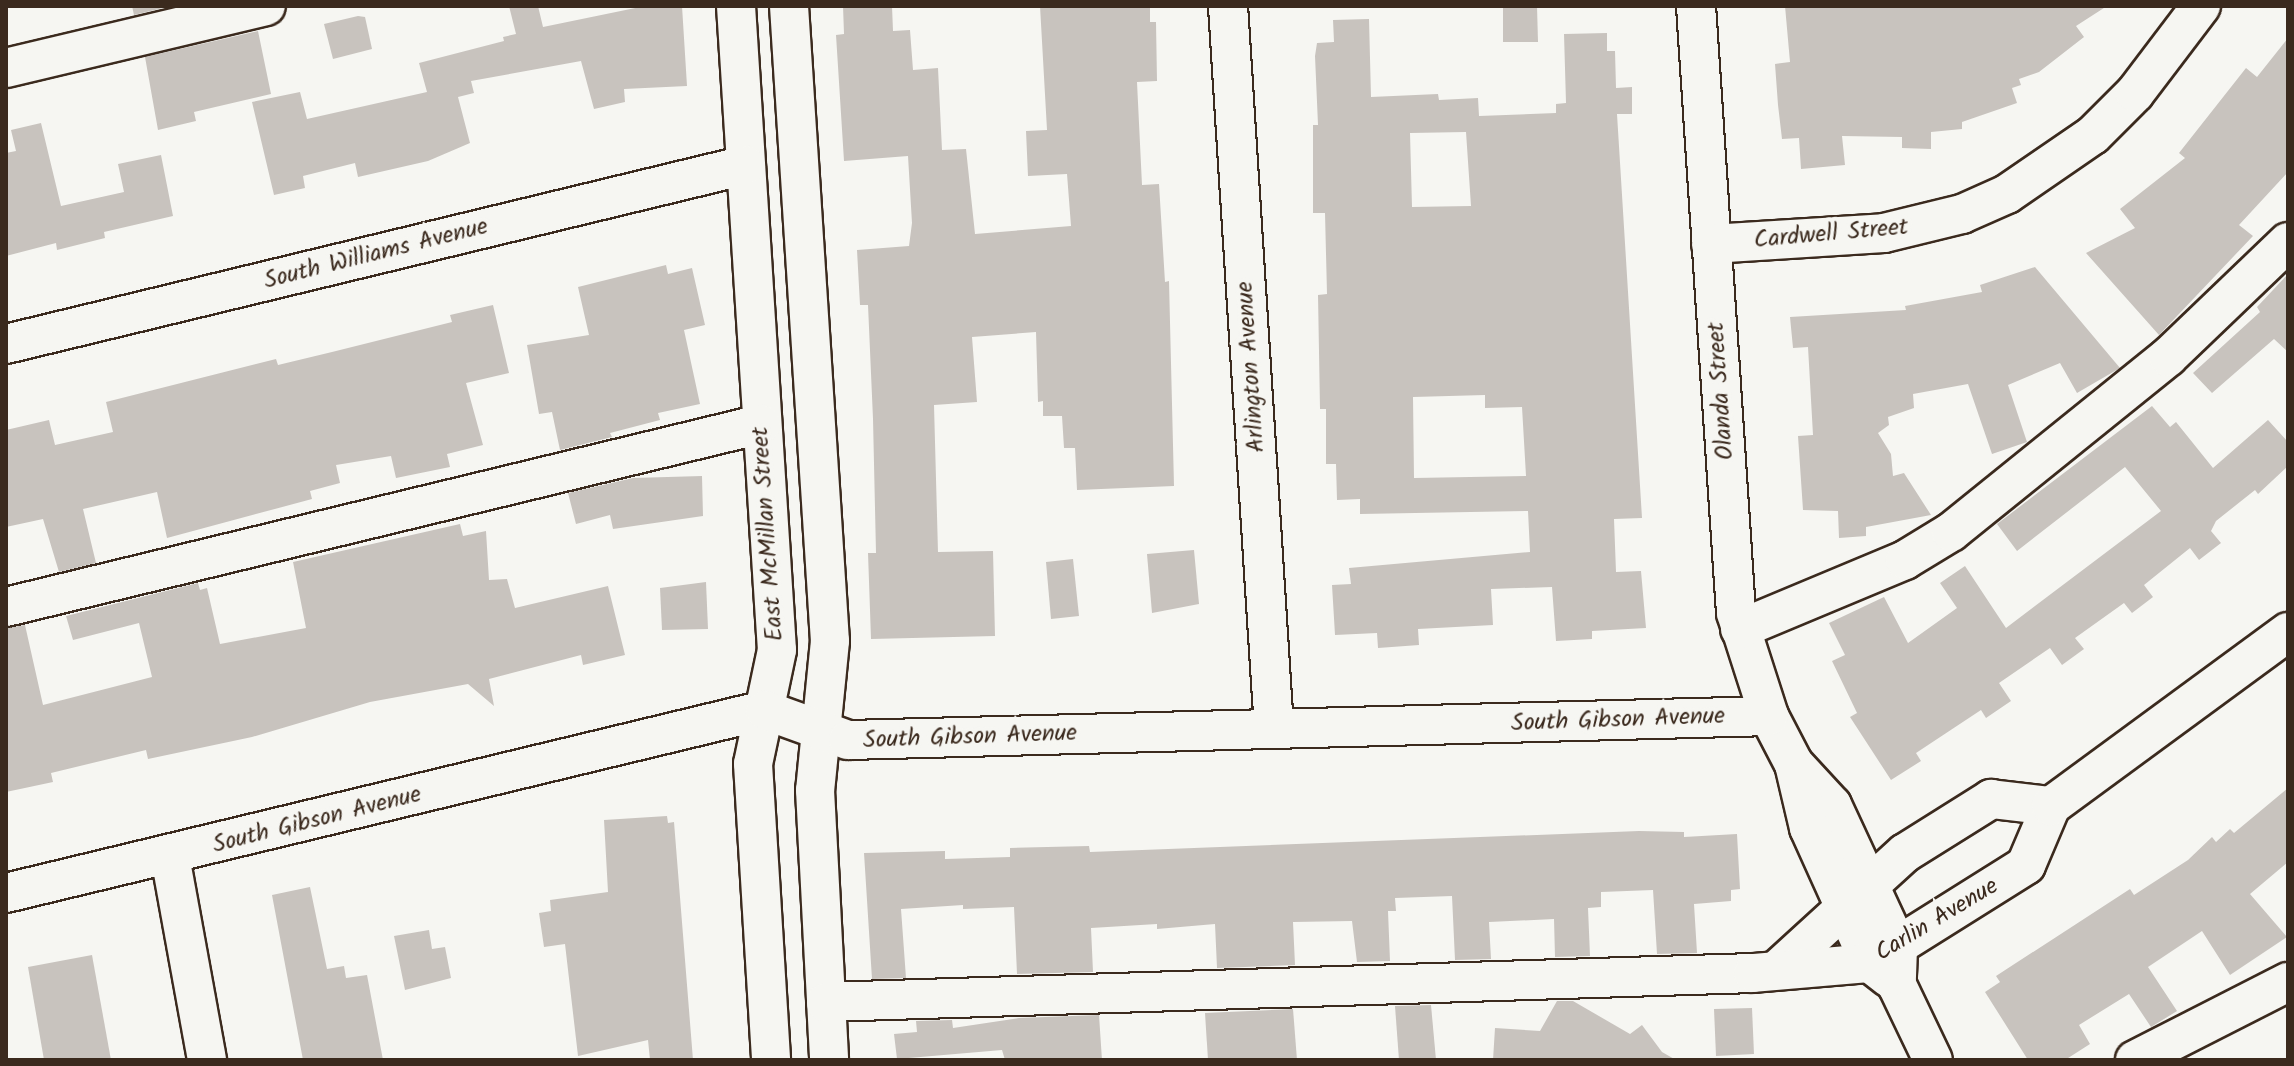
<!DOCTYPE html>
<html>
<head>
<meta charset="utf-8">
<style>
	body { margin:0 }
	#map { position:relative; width:2294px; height:1066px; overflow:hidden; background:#f6f6f2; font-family:Kalam,sans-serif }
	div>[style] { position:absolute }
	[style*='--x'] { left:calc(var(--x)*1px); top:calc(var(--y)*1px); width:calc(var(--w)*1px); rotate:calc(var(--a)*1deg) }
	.building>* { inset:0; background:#c8c3be }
	.roads { filter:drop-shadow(2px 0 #3b2a1e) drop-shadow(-2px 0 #3b2a1e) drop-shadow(0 2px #3b2a1e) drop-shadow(0 -2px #3b2a1e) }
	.minor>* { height:38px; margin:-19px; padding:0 19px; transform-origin:19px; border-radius:19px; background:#f6f6f2 }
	span { translate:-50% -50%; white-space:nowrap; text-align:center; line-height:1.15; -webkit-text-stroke:8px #f6f6f2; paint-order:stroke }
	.street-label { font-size:24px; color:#3b2a1e }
	.frame { position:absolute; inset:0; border:8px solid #3b2a1e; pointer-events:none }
</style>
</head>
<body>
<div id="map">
	<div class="building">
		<i style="clip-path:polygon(132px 6px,171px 6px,134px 15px)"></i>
		<i style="clip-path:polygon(509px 6px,538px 6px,543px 27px,645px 6px,682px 6px,687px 86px,624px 89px,625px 102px,594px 109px,581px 61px,471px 81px,474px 93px,458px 97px,470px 143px,428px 161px,358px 177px,355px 163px,303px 176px,305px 188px,274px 195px,252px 102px,300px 92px,307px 119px,427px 92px,419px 63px,504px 41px,503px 37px,516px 34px)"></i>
		<i style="clip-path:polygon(843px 6px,892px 6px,893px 31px,910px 30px,913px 70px,938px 68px,942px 150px,966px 149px,975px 234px,1071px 226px,1067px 174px,1028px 176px,1026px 131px,1047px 130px,1040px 6px,1150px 6px,1150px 22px,1156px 22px,1157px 81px,1137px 82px,1142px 185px,1159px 184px,1165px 282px,1169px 281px,1174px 486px,1077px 490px,1075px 448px,1064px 448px,1062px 416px,1043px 416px,1043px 401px,1038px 402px,1036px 332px,972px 337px,977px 402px,934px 405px,938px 552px,993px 551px,995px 636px,871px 639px,868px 553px,876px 553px,873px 419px,868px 305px,860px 305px,857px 250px,909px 246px,912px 223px,908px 156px,844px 161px,836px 35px,844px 34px)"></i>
		<i style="clip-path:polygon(1503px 6px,1537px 6px,1538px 42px,1503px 42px)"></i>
		<i style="clip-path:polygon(1785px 6px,2107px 6px,2076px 26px,2084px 37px,2039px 72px,2019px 79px,2021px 85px,2012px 88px,2017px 103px,1962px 122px,1962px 129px,1931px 132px,1931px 149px,1902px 148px,1902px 137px,1842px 136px,1845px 165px,1801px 169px,1799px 138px,1782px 139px,1778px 105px,1775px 64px,1790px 62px)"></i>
		<i style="clip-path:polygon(358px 16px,365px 17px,372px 49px,333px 59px,324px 24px)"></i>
		<i style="clip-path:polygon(evenodd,1369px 19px,1371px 97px,1438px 94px,1439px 100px,1478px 98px,1479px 116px,1556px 113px,1556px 104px,1566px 103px,1564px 34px,1607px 33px,1607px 51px,1615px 51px,1616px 88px,1632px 87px,1632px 114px,1617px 114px,1642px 518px,1614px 519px,1616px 572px,1641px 571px,1646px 628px,1592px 631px,1592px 639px,1556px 641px,1552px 587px,1491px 589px,1493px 625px,1418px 629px,1419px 645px,1378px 648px,1377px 633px,1335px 635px,1332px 585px,1351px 584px,1349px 568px,1530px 552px,1528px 511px,1360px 514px,1360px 499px,1337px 500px,1336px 464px,1326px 464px,1326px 409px,1320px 409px,1318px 295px,1327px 294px,1325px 213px,1313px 213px,1313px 125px,1318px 125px,1315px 56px,1317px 43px,1334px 42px,1333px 20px,1369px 19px,1466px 132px,1471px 206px,1412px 207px,1410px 133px,1466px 132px,1369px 19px,1485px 395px,1485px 408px,1522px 407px,1526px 476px,1414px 478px,1413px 397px,1485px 395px)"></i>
		<i style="clip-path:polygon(258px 31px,271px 94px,194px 112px,196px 121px,158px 130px,145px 57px)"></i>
		<i style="clip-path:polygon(2288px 38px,2288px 172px,2239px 225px,2253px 236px,2159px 335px,2086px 253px,2135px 228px,2120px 209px,2185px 158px,2179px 153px,2246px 68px,2257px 77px)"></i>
		<i style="clip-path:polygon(41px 123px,61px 206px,124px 192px,118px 164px,161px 155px,173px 216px,104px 232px,105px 238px,57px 250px,56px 243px,6px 256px,6px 153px,16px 151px,11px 130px)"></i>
		<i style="clip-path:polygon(666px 265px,668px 274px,692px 268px,705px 325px,684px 330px,700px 404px,658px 413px,660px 420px,610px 433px,612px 437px,560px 450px,552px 412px,539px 414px,527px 345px,589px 335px,578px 287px)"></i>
		<i style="clip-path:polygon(2035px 267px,2120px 368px,2077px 393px,2060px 363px,2008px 385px,2027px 442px,1992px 454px,1968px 384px,1913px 394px,1914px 408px,1888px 417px,1889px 425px,1878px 433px,1891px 454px,1893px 476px,1904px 473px,1931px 515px,1866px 527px,1866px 536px,1839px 538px,1838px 511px,1803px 510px,1798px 436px,1813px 435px,1808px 347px,1793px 348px,1790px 317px,1906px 310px,1905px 306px,1982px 292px,1980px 285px)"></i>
		<i style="clip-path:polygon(2288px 274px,2288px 352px,2274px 339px,2212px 393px,2193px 373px,2260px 312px,2257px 307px)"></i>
		<i style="clip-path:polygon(493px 305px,509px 373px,466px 383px,483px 445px,447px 454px,450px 467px,396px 478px,391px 456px,336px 465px,340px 483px,310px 491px,312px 499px,167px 538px,157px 492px,83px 509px,96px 563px,59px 572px,43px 519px,6px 527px,6px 430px,49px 420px,55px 445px,113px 432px,106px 402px,276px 359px,278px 365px,332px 352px,452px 322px,450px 315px)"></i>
		<i style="clip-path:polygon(2152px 406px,2170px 427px,2176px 422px,2213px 468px,2268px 420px,2288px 442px,2288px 466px,2258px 494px,2255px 490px,2216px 521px,2211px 531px,2221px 543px,2199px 560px,2190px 548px,2144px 585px,2153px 597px,2132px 613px,2124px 603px,2075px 638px,2084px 649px,2062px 665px,2050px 648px,1999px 683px,2011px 701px,1986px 718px,1981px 710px,1916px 753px,1921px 761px,1891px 780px,1850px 717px,1857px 713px,1832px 661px,1845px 655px,1829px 623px,1884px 597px,1908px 643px,1957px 608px,1940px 583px,1965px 566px,2006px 628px,2161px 511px,2125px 467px,2017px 551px,1997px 524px)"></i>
		<i style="clip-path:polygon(702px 476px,703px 516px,613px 529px,610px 515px,576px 524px,568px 493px,633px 478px)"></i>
		<i style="clip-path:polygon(460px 524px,463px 536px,486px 531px,489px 580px,507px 579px,515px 608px,608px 586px,625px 655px,583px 665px,581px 655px,489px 679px,494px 706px,468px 684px,370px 702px,252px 737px,148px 759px,146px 750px,51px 773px,53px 782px,6px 792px,6px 628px,25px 625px,43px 705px,152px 677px,139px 623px,73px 640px,66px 616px,198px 583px,200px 590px,207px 588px,220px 644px,306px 628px,293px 562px)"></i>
		<i style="clip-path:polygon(1194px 550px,1199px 604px,1152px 613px,1147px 554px)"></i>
		<i style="clip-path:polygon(1073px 559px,1079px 616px,1051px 619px,1046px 562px)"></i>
		<i style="clip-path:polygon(706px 582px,708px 629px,662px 630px,660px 588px)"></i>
		<i style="clip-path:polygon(2288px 788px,2288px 862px,2250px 894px,2287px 937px,2230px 975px,2202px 931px,2148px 967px,2177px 1011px,2151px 1027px,2129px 994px,2079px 1025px,2090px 1044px,2065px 1060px,2028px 1060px,1985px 992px,2000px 982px,1996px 976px,2130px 889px,2134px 895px,2188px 860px,2212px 837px,2216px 842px,2230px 829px,2234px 833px)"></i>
		<i style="clip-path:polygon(667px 816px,668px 823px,674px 822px,693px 1060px,650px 1060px,648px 1040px,578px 1056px,565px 944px,544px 947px,539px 913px,551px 911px,550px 900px,608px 892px,604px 820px)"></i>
		<i style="clip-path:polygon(1639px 831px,1684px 832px,1684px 837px,1737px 834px,1740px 889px,1731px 890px,1731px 901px,1694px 904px,1697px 953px,1657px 954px,1653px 890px,1601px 892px,1601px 907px,1588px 908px,1590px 956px,1555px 957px,1554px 919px,1489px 922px,1491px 959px,1455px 960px,1452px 896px,1395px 898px,1396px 911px,1388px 911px,1390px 961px,1357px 962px,1352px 921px,1293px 922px,1295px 965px,1217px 968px,1215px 924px,1157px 929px,1157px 924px,1091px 928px,1093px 972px,1017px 974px,1014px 907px,963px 909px,963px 905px,901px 909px,906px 978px,872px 979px,864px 853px,945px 851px,945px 859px,1010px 857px,1010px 848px,1089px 846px,1090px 852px)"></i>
		<i style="clip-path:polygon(310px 887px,327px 969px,344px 966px,346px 978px,367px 975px,383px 1060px,303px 1060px,272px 895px)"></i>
		<i style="clip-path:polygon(429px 930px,432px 949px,445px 947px,451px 978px,405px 990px,394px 936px)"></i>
		<i style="clip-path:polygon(92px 955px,111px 1060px,44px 1060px,28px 967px)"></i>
		<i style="clip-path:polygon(1557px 1001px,1573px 1001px,1630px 1034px,1642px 1025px,1662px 1052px,1676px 1060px,1493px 1060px,1495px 1028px,1540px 1031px)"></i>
		<i style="clip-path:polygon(1431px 1005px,1436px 1060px,1399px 1060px,1395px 1006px)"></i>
		<i style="clip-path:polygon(1752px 1008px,1754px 1054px,1716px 1056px,1714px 1009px)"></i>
		<i style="clip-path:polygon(1293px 1009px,1297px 1060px,1208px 1060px,1205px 1013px)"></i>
		<i style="clip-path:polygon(1099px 1015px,1102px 1060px,1005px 1060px,1002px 1050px,897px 1059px,894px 1034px,917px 1032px,916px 1021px,952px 1020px,953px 1028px,1019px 1018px)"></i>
	</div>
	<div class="roads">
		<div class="minor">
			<i style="--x:736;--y:6;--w:645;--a:86.36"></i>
			<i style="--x:777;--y:650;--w:116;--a:101.9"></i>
			<i style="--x:753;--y:764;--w:297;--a:86.5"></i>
			<i style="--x:789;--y:6;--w:636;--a:86.31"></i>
			<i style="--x:830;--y:641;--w:150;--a:95.7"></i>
			<i style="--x:815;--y:790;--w:270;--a:87"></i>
			<i style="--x:1228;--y:6;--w:724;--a:86.36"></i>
			<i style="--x:1696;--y:6;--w:608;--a:86.23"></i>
			<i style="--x:1736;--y:613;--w:108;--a:72.2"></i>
			<i style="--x:1769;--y:716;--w:54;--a:62.5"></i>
			<i style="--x:1794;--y:764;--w:56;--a:47.2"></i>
			<i style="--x:1832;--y:805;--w:157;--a:65.1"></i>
			<i style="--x:1898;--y:947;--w:38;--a:92"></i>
			<i style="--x:1897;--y:985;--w:83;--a:64.4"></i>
			<i style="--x:6;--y:68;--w:267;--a:-13.4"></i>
			<i style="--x:1711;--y:244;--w:173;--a:-3.6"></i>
			<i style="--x:1884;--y:233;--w:80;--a:-13.7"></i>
			<i style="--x:1962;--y:214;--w:49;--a:-24"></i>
			<i style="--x:2007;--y:194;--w:104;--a:-34.5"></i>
			<i style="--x:2093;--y:135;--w:59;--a:-45"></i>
			<i style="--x:2135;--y:93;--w:109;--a:-52.8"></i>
			<i style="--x:6;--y:344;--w:761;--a:-13.6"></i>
			<i style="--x:6;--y:607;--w:777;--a:-13.62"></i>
			<i style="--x:1740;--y:629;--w:179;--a:-22.7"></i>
			<i style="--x:1905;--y:560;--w:54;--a:-31.3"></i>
			<i style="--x:1951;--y:532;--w:279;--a:-38.9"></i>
			<i style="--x:2168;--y:357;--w:166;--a:-43.8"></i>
			<i style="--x:1794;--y:764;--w:66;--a:76.8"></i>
			<i style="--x:1809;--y:828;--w:148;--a:65.7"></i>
			<i style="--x:1870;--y:963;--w:24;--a:38"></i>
			<i style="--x:170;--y:856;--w:207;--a:79.7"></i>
			<i style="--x:6;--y:893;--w:781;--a:-13.56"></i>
			<i style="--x:765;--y:710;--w:88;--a:19.9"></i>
			<i style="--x:848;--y:740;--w:921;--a:-1.49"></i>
			<i style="--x:1780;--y:967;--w:169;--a:-42.4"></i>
			<i style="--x:1905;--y:853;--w:102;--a:-32.1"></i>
			<i style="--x:1991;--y:799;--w:60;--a:6.7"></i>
			<i style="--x:826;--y:1002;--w:927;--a:-1.79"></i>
			<i style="--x:1753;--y:973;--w:117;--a:-4.9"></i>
			<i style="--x:1870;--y:963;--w:184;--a:-32.1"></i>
			<i style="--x:2026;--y:865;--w:64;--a:-67"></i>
			<i style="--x:2051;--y:806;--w:294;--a:-36.3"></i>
			<i style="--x:2135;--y:1060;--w:172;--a:-27"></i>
		</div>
	</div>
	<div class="street-label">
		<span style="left:1831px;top:234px;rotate:-5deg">Cardwell Street</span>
		<span style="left:376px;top:254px;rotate:-14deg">South Williams Avenue</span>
		<span style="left:1251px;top:367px;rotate:-94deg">Arlington Avenue</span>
		<span style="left:1721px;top:391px;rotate:-94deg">Olanda Street</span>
		<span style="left:768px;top:534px;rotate:-94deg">East McMillan Street</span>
		<span style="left:1618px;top:720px;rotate:-2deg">South Gibson Avenue</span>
		<span style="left:970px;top:737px;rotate:-2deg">South Gibson Avenue</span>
		<span style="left:317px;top:820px;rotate:-14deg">South Gibson Avenue</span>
		<span style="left:1937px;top:920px;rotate:-31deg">Carlin Avenue</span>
	</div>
	<div class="frame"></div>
</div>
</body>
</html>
